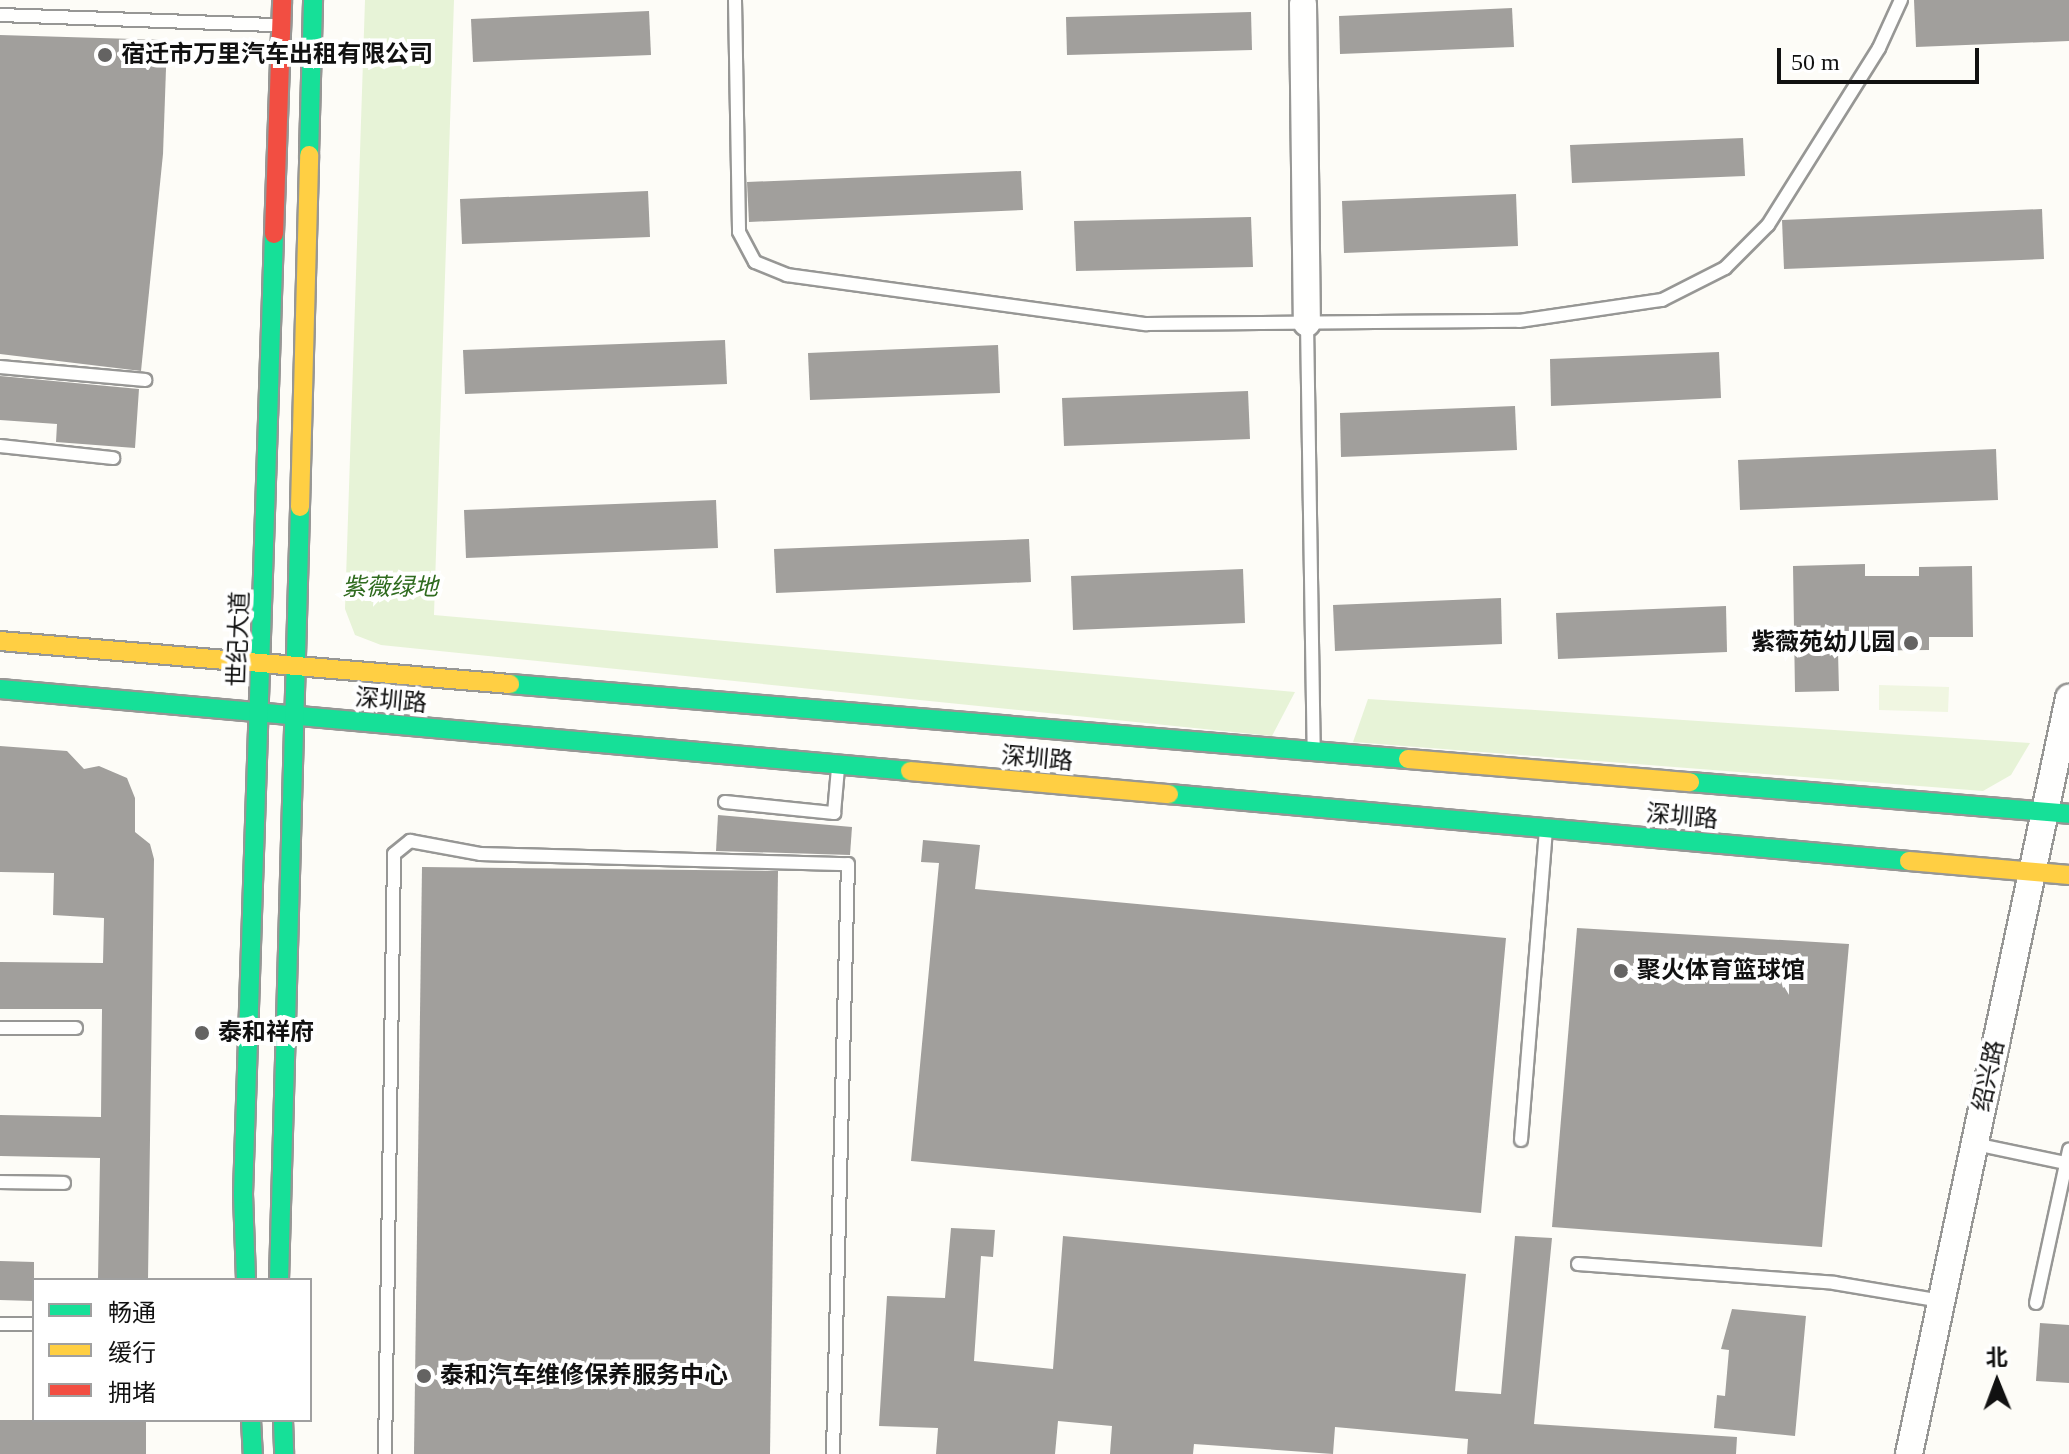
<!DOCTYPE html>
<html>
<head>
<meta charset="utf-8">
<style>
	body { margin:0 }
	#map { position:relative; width:2069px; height:1454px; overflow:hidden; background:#fdfcf7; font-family:"Times New Roman","Noto Sans SC",serif }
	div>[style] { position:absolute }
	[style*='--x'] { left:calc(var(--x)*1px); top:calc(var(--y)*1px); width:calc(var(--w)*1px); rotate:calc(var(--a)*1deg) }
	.green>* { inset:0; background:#e7f3d7 }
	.pitch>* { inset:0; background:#f0f6e1 }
	.building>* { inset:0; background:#a19f9c }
	.roads { filter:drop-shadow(2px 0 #979795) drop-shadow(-2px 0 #979795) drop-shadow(0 2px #979795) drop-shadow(0 -2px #979795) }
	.lane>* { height:12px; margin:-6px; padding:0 6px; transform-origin:6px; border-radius:6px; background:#fffffe }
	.street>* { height:26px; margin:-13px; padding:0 13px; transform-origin:13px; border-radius:13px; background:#fffffe }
	.fast>* { height:18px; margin:-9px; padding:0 9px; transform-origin:9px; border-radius:9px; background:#16e098 }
	.slow>* { height:18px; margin:-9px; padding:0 9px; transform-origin:9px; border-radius:9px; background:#ffcf43 }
	.jam>* { height:18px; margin:-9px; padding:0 9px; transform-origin:9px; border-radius:9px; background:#f24e42 }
	.dots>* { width:22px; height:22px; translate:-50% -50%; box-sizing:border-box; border:4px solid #fff; border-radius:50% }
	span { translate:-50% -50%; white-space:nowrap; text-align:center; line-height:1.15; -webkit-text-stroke:8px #fff; paint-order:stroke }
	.poi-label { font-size:24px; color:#111; font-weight:700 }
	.left { translate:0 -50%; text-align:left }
	.right { translate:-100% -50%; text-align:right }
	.park-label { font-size:24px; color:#2f6b1f; font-style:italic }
	.street-label { font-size:24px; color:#111 }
	.legend { position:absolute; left:32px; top:1278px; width:280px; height:144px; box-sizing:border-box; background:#fff; border:2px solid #a0a0a0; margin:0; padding:10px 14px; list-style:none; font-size:24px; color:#111 }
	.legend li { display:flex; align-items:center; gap:16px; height:40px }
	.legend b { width:40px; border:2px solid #a0a0a0 }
	.north { position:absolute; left:1957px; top:1342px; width:80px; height:80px; -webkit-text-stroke:6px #fff; paint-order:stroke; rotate:359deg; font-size:22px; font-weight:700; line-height:32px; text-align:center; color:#111 }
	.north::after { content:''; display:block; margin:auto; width:28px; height:36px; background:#111; clip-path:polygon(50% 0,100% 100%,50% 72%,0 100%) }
	.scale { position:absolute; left:1777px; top:48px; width:202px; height:36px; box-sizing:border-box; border:4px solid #111; border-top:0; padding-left:10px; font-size:24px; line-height:28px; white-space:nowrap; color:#111; -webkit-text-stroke:6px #fff; paint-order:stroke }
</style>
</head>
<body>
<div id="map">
	<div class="green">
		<i style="clip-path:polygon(365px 0,454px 0,434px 615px,1295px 692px,1272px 736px,381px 645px,355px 635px,345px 609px)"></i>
		<i style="clip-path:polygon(1368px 699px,2030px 743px,2011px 775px,1983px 791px,1353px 742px)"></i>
	</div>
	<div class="pitch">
		<i style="clip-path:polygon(1879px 685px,1949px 687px,1948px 712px,1879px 710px)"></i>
	</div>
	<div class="building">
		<i style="clip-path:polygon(1914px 0,2069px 0,2069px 41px,1916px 47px)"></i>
		<i style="clip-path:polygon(1512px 8px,1514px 47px,1340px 54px,1339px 16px)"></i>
		<i style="clip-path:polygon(649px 11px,651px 55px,473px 62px,471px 19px)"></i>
		<i style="clip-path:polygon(1251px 12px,1252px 50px,1067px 55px,1066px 17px)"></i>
		<i style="clip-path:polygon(0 35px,167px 40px,163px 154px,141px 371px,0 354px)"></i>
		<i style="clip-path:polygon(1743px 138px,1745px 176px,1572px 183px,1570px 145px)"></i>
		<i style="clip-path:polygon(1021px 171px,1023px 210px,749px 222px,747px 182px)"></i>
		<i style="clip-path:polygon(648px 191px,650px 237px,462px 244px,460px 199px)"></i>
		<i style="clip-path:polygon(1516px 194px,1518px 246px,1344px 253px,1342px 201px)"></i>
		<i style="clip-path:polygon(2042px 209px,2044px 259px,1784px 269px,1782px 220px)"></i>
		<i style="clip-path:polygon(1251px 217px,1253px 267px,1076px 271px,1074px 221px)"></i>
		<i style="clip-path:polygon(725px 340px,727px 384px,465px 394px,463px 350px)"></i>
		<i style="clip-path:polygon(998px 345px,1000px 393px,810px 400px,808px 353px)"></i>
		<i style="clip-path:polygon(1719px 352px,1721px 398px,1551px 406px,1550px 359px)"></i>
		<i style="clip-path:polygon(0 376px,139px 389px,135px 448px,56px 442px,57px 424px,0 420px)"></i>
		<i style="clip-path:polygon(1248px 391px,1250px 439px,1064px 446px,1062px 398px)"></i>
		<i style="clip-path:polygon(1515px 406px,1517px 450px,1341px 457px,1340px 413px)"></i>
		<i style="clip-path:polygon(1996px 449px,1998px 500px,1740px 510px,1738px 460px)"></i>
		<i style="clip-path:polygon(716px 500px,718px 548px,466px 558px,464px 510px)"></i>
		<i style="clip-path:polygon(1029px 539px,1031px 582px,776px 593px,774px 549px)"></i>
		<i style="clip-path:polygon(1865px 564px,1865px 576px,1919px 576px,1919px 567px,1972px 566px,1973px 637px,1929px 637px,1929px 650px,1838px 651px,1839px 691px,1795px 692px,1793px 566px)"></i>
		<i style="clip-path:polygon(1243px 569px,1245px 623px,1073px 630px,1071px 576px)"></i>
		<i style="clip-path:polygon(1501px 598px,1502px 644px,1335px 651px,1333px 605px)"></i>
		<i style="clip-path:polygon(1726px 606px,1727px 652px,1558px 659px,1556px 613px)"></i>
		<i style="clip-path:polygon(0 746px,67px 751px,84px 769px,99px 766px,127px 778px,135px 798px,135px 832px,150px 844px,154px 859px,148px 1280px,98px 1280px,100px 1158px,0 1156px,0 1115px,101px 1117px,102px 1009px,0 1009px,0 962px,103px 963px,104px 918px,53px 915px,54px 873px,0 872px)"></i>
		<i style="clip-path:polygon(718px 815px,852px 827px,850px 855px,716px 851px)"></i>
		<i style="clip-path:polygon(923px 840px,980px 845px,975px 889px,1506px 938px,1481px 1213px,911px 1161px,939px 863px,921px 862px)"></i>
		<i style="clip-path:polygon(422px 867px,778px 871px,770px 1454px,414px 1454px)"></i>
		<i style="clip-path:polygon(1577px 928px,1849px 944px,1822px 1247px,1552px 1227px)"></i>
		<i style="clip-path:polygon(951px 1228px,995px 1230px,993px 1257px,981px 1256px,974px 1361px,1053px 1369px,1063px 1236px,1466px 1274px,1455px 1391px,1501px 1394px,1515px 1236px,1552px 1238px,1534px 1424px,1737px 1437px,1736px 1454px,1467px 1454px,1468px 1439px,1335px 1427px,1333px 1454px,1194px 1444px,1193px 1454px,1110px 1454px,1112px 1426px,1058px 1421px,1055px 1454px,936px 1454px,938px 1428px,879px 1426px,887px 1296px,945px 1298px)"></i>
		<i style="clip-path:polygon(0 1261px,34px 1262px,34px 1301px,0 1300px)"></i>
		<i style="clip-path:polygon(1732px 1309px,1806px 1316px,1795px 1436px,1714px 1428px,1717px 1395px,1725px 1396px,1729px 1350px,1721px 1349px)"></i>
		<i style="clip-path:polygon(2040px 1323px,2069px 1325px,2069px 1383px,2036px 1381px)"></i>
		<i style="clip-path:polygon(0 1420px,146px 1420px,146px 1454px,0 1454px)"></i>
	</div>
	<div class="roads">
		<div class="lane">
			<i style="--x:735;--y:0;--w:232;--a:89"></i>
			<i style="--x:739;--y:232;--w:34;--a:62"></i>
			<i style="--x:755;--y:262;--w:35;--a:22"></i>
			<i style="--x:787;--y:275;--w:362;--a:7.8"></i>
			<i style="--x:1146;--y:324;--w:373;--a:-0.5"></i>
			<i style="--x:1519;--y:321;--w:145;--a:-8.4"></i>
			<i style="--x:1662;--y:300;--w:71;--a:-26.9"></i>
			<i style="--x:1725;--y:268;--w:61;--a:-45"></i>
			<i style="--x:1768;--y:225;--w:209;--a:-57.9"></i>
			<i style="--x:1879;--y:48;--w:53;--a:-65.4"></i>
			<i style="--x:0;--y:15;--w:278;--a:2.1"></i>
			<i style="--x:1307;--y:323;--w:424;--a:89.1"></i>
			<i style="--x:0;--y:367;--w:146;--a:5.1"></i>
			<i style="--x:0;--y:446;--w:114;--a:6.1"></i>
			<i style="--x:725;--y:802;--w:110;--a:5.8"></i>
			<i style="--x:834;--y:813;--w:45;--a:-84.9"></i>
			<i style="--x:0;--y:1028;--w:76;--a:0"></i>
			<i style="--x:1521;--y:1140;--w:309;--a:-85.4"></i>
			<i style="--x:1975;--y:1144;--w:93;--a:11.8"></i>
			<i style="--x:0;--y:1182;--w:64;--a:0.9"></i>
			<i style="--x:1578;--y:1264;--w:257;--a:4.2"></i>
			<i style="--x:1834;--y:1283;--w:109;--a:9.5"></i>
			<i style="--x:2036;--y:1303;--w:157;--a:-77.8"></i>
			<i style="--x:0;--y:1324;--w:34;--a:0"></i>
			<i style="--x:385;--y:1454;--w:600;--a:-89.14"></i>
			<i style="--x:394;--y:854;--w:21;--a:-39"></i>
			<i style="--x:410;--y:841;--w:71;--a:10.5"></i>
			<i style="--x:480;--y:854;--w:368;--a:1.6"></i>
			<i style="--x:848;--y:864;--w:590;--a:91.46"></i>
		</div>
		<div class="street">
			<i style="--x:1303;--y:4;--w:319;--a:89.3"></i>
			<i style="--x:1909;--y:1454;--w:773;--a:-78.05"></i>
		</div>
		<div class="fast">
			<i style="--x:309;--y:155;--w:155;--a:-88.5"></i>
			<i style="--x:510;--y:684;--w:901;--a:4.77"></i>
			<i style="--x:0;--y:689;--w:914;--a:5.15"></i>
			<i style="--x:1690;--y:782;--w:380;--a:4.8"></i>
			<i style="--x:1169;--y:794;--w:743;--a:5.17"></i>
			<i style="--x:246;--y:1280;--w:86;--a:-92"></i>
			<i style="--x:243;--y:1194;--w:961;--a:-88.15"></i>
			<i style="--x:279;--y:1280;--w:773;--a:-88.44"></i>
			<i style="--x:251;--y:1420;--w:34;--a:87"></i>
			<i style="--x:283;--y:1420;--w:34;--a:88"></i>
		</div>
		<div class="slow">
			<i style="--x:300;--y:507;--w:352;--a:-88.5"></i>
			<i style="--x:0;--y:641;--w:512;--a:4.82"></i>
			<i style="--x:1408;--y:759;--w:283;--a:4.7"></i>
			<i style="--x:910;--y:771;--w:260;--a:5.1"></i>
			<i style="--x:1909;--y:861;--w:161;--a:5"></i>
		</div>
		<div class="jam">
			<i style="--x:274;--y:234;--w:234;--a:-88"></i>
		</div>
	</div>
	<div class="dots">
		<i style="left:105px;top:55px;background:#646362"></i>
		<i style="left:1911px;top:643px;background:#646362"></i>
		<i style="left:1621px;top:971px;background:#646362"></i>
		<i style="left:202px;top:1033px;background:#646362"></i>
		<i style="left:424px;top:1376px;background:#646362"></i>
	</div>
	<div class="poi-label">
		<span class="left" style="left:121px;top:55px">宿迁市万里汽车出租有限公司</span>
		<span class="right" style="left:1895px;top:643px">紫薇苑幼儿园</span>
		<span class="left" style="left:1637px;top:971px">聚火体育篮球馆</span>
		<span class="left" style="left:218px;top:1033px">泰和祥府</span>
		<span class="left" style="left:440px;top:1376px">泰和汽车维修保养服务中心</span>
	</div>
	<div class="park-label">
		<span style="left:390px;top:588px">紫薇绿地</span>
	</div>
	<div class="street-label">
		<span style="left:239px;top:639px;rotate:-88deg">世纪大道</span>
		<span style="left:391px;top:701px;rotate:5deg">深圳路</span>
		<span style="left:1037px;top:759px;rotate:5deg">深圳路</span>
		<span style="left:1682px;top:817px;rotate:5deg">深圳路</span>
		<span style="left:1989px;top:1076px;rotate:-78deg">绍兴路</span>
	</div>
	<ul class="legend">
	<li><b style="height:10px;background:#16e098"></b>畅通</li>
	<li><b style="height:10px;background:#ffcf43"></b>缓行</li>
	<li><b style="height:10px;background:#f24e42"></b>拥堵</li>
	</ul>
	<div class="north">北</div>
	<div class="scale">50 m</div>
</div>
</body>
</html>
